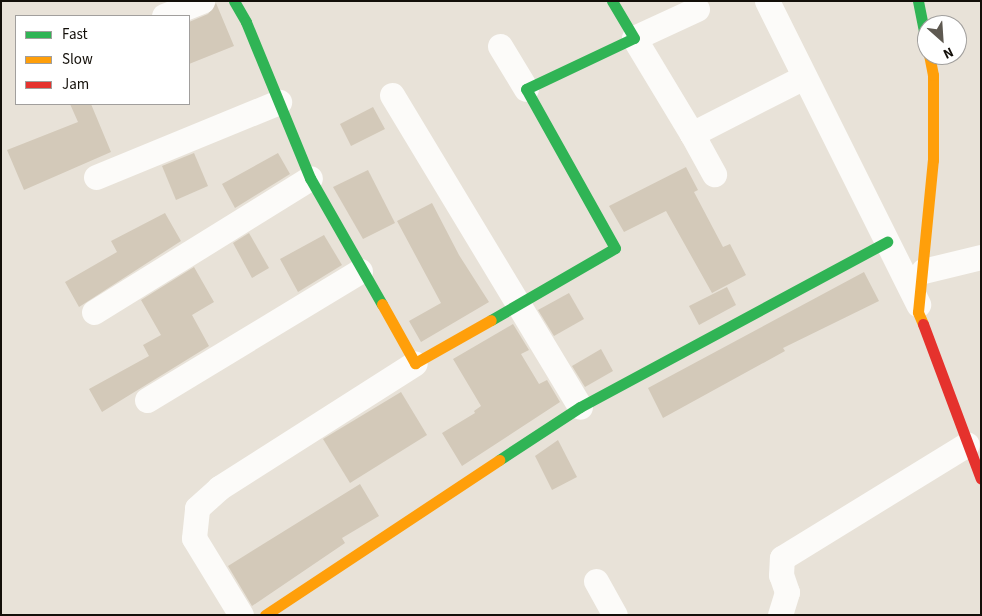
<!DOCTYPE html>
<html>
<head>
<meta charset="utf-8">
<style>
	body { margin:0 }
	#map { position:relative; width:982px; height:616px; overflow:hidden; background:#e8e2d8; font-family:"Source Sans 3",sans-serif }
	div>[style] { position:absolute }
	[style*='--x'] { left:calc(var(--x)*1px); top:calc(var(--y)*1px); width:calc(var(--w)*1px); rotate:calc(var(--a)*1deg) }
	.building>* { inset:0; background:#d3c9b9 }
	.street>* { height:25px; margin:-12.5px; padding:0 12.5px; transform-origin:12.5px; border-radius:12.5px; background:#fcfbf9 }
	.fast>* { height:11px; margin:-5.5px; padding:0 5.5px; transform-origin:5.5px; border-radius:5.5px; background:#30b455 }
	.slow>* { height:11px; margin:-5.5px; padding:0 5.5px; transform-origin:5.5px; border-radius:5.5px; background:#ff9f0a }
	.jam>* { height:11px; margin:-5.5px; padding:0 5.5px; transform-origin:5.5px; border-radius:5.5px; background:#e5322d }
	span { translate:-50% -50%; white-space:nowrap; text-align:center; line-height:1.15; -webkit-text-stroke:5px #fff; paint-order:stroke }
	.frame { position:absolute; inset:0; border:2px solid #130f09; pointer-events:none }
	.legend { position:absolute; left:15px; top:15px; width:175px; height:90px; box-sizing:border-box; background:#fff; border:1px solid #a19f9d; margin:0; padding:6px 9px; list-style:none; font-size:15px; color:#130f09 }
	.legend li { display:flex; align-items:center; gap:10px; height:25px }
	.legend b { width:25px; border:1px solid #a19f9d }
	.north { position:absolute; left:917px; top:15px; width:50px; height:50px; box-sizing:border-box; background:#fff; border:1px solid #a19f9d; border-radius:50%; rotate:154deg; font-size:14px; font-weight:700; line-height:20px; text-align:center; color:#130f09 }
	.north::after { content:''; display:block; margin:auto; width:18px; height:22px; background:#5e5951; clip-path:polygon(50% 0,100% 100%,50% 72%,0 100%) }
</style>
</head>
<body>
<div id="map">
	<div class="building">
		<i style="clip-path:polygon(216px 3px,234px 46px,189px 64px,189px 22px,208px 14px)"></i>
		<i style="clip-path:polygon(70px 104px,91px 104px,111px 152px,24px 190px,7px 150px,78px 122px)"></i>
		<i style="clip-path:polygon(373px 107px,385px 129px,351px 146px,340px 124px)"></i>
		<i style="clip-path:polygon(194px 153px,208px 186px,176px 200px,162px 166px)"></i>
		<i style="clip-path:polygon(278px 153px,290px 174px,235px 208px,222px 184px)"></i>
		<i style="clip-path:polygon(686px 167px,698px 190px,694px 192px,723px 247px,730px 244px,746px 275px,712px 293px,666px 211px,624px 232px,609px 206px)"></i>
		<i style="clip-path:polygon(368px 170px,395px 223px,363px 239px,333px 187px)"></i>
		<i style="clip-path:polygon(432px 203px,459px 255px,489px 302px,421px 342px,409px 321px,441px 303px,397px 221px)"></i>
		<i style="clip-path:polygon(165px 213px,181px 241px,79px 307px,65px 282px,117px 252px,111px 241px)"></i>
		<i style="clip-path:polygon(249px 233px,269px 268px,252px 278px,233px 243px)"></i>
		<i style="clip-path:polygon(324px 235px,342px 265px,298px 292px,280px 259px)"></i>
		<i style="clip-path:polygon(194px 267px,214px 302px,192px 315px,209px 346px,102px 412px,89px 389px,149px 356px,143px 345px,161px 335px,141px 300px)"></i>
		<i style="clip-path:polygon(864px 272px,879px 301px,783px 348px,785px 351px,663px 418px,648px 388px)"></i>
		<i style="clip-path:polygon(727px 287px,736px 305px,699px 325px,689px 306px)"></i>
		<i style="clip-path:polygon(569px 293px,584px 319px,554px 336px,538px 310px)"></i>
		<i style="clip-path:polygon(513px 324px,529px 350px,521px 354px,539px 384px,547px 380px,560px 402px,462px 466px,442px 433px,475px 413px,474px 411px,481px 406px,453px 359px)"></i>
		<i style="clip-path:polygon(601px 349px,613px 371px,585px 387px,572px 366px)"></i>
		<i style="clip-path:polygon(401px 392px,427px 435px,350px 483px,323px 439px)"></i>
		<i style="clip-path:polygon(558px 440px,577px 477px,552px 490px,535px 456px)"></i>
		<i style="clip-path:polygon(360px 484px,379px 516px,342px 538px,345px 543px,252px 606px,228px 566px)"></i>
	</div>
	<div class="street">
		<i style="--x:767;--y:1;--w:339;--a:63.5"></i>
		<i style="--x:697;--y:9;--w:69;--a:155.3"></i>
		<i style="--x:634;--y:38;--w:112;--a:58.9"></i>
		<i style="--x:692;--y:134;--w:126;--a:-27"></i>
		<i style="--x:164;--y:16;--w:41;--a:-21.5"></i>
		<i style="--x:500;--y:46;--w:50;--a:58.8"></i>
		<i style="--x:392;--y:95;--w:364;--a:58.9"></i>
		<i style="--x:692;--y:134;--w:46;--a:61.2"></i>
		<i style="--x:96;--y:177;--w:198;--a:-22.3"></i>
		<i style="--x:923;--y:271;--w:60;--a:-13.6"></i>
		<i style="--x:94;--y:312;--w:254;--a:-31.8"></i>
		<i style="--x:147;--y:400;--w:249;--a:-31.2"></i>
		<i style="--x:596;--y:581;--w:39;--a:61"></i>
		<i style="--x:241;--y:615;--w:90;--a:-121.4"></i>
		<i style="--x:194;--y:538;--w:30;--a:-84"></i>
		<i style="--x:197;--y:508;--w:30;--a:-42"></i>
		<i style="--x:219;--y:488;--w:232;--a:-32.5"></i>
		<i style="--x:780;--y:615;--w:24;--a:-73"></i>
		<i style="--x:787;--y:592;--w:18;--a:-109"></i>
		<i style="--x:781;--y:575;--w:17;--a:-87"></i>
		<i style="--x:782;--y:558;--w:217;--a:-31.6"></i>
	</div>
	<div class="fast">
		<i style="--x:234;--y:1;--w:24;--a:60"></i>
		<i style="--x:246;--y:22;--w:169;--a:67.7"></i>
		<i style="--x:310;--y:178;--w:145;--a:60.3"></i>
		<i style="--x:918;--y:1;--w:46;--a:78.7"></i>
		<i style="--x:491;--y:320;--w:143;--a:-30.1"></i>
		<i style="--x:615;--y:248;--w:182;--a:-119.2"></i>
		<i style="--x:526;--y:89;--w:119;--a:-25.3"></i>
		<i style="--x:634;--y:38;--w:43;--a:-120.7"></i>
		<i style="--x:499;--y:460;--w:97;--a:-33.2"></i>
		<i style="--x:580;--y:407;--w:349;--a:-28.3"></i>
	</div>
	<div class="slow">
		<i style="--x:382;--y:304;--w:68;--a:60.8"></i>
		<i style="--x:415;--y:363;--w:87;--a:-29.5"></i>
		<i style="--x:923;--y:324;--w:13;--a:-113"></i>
		<i style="--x:918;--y:312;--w:153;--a:-84.4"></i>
		<i style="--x:933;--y:160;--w:85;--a:-90"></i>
		<i style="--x:933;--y:75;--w:20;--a:-101"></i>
		<i style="--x:265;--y:615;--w:281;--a:-33.5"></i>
	</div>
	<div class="jam">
		<i style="--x:923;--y:324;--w:165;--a:69.5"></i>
	</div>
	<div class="frame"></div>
	<ul class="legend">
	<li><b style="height:6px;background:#30b455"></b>Fast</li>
	<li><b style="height:6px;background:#ff9f0a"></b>Slow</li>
	<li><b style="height:6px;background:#e5322d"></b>Jam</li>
	</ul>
	<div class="north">N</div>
</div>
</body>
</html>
